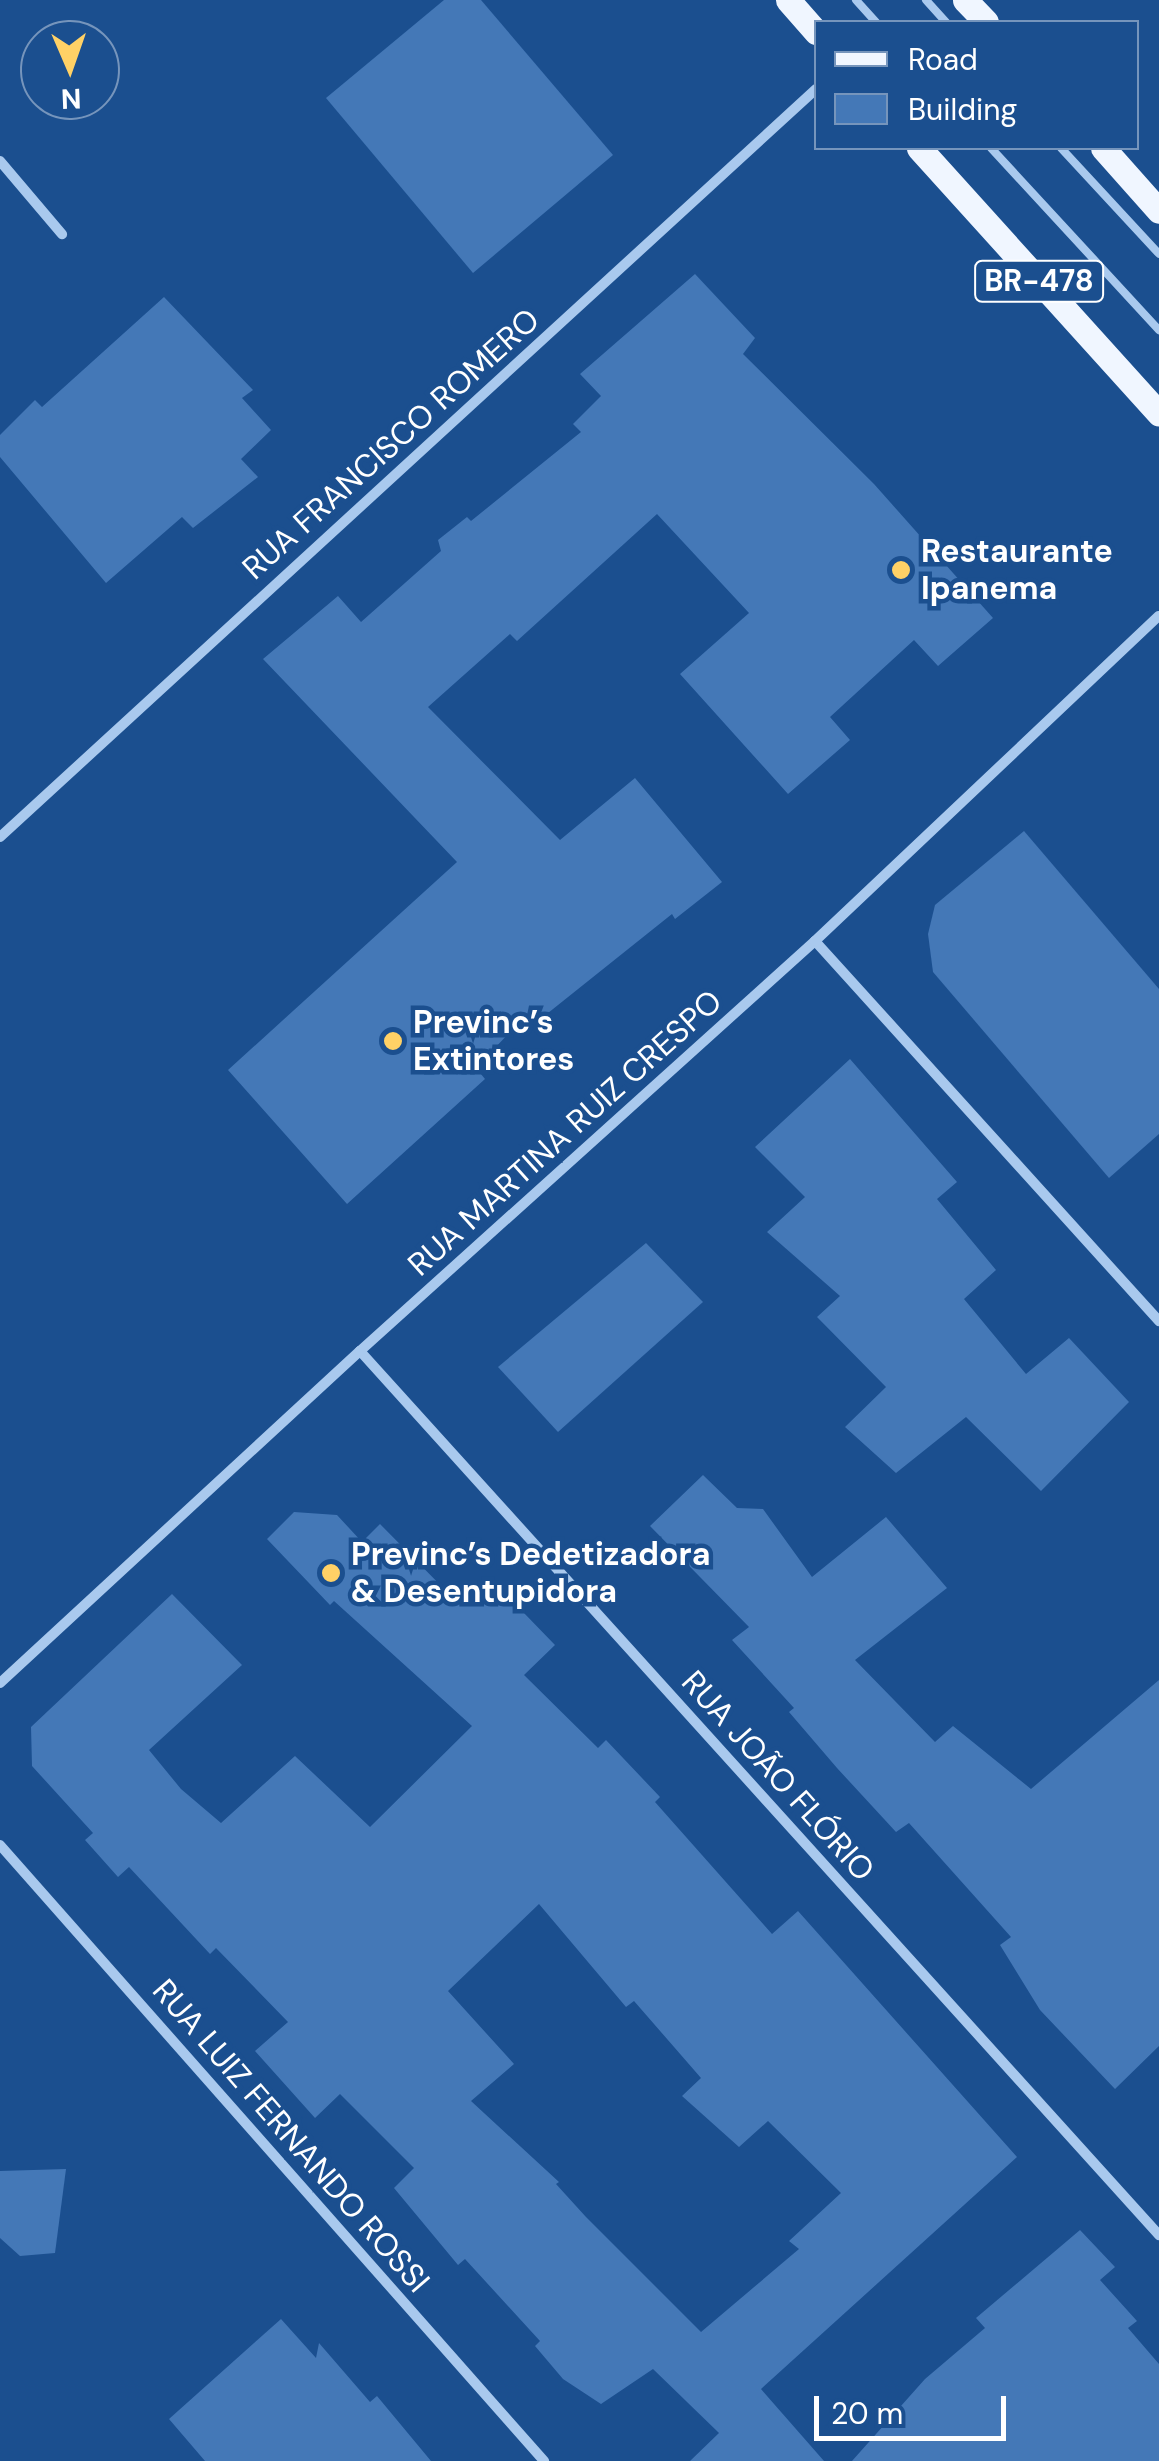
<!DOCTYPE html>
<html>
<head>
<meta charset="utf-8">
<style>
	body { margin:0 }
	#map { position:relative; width:1159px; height:2461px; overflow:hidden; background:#1b4f8f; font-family:"DM Sans",sans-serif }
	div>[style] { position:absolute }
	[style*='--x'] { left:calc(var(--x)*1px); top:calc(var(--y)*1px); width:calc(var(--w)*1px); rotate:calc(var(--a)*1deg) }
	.building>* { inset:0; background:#4478b7 }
	.service>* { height:8px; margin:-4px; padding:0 4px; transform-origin:4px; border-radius:4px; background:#a9c9ee }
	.minor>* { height:10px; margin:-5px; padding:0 5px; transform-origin:5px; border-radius:5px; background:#a9c9ee }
	.primary>* { height:25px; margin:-12.5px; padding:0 12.5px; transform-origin:12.5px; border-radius:12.5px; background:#f0f6ff }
	.dots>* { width:28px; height:28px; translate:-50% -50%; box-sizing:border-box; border:5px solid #1b4f8f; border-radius:50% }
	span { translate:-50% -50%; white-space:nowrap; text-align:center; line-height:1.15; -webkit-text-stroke:9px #1b4f8f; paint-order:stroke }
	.shield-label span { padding:2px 8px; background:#1b4f8f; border:2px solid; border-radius:8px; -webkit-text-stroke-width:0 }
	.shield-label { font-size:30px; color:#fff; font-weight:700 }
	.street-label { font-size:32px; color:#fff }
	.poi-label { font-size:32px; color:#fff; font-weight:700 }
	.left { translate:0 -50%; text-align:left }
	.legend { position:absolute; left:814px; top:20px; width:325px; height:130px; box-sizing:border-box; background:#1b4f8f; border:2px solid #7695bc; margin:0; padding:12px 18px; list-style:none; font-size:30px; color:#fff }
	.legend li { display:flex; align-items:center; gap:20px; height:50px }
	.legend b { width:50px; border:2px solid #7695bc }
	.north { position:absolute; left:20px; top:20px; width:100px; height:100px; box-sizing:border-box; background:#1b4f8f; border:2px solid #7695bc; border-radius:50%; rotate:178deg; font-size:28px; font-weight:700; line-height:40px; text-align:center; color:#fff }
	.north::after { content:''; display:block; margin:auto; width:35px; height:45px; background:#ffd166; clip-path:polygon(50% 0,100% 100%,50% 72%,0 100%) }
	.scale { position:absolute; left:814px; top:2396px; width:192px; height:45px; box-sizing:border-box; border:5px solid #fff; border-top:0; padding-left:12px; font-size:30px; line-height:35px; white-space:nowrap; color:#fff; -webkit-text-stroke:8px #1b4f8f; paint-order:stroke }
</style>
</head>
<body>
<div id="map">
	<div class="building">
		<i style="clip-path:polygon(444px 0,481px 0,613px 155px,473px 273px,326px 98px)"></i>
		<i style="clip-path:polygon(695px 274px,755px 338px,743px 354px,874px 484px,993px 618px,938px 666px,914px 640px,830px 717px,850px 740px,788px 794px,680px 674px,749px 613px,657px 514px,517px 641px,510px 634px,428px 707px,560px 840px,635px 778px,722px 882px,675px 919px,672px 914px,533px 1025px,524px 1017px,476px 1068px,485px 1079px,347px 1204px,228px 1070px,457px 862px,263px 659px,338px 596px,361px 622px,441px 551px,438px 540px,467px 517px,471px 521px,581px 432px,573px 424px,601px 396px,580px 374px)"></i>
		<i style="clip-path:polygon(164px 297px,253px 390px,242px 398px,271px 430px,241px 459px,258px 477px,193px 528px,182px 517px,106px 583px,0 457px,0 435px,35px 400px,42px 407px)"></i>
		<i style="clip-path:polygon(1024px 831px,1159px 989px,1159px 1134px,1109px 1178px,933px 972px,928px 934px,935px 905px)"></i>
		<i style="clip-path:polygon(850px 1059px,957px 1182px,937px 1199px,996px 1270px,964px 1299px,1026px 1374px,1069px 1338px,1129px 1402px,1041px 1491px,966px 1417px,896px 1473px,845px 1427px,886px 1387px,817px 1317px,840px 1296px,767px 1232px,805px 1197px,755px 1147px)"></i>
		<i style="clip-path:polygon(646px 1243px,703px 1302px,558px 1432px,498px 1367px)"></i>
		<i style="clip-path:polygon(703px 1475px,737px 1508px,763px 1509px,812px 1577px,886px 1517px,947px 1588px,855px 1660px,935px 1742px,953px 1726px,1031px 1789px,1159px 1680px,1159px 2046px,1115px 2089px,1040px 2010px,1000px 1945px,1011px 1937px,909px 1823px,896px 1832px,837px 1768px,789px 1712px,794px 1708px,732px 1640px,749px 1627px,650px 1526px)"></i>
		<i style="clip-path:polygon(evenodd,294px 1512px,337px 1515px,362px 1542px,380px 1524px,461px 1606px,492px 1580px,555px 1645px,524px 1675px,598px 1748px,606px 1740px,660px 1797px,655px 1802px,772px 1934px,798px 1911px,1017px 2157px,761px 2389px,824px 2461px,690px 2461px,719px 2433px,653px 2369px,601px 2404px,563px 2379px,535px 2346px,540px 2341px,465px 2259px,458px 2265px,394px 2188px,414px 2168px,340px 2094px,315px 2118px,255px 2051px,288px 2022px,216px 1948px,210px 1954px,129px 1867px,118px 1877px,85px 1840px,93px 1833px,32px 1766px,31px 1727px,172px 1594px,242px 1665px,149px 1750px,181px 1789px,221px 1823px,295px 1756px,370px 1827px,472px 1726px,334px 1601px,330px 1605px,267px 1539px,294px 1512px,539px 1904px,626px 2007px,634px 2001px,701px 2078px,682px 2096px,739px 2147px,768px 2121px,841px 2193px,789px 2241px,799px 2249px,701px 2332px,586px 2217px,556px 2184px,559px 2182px,471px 2101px,514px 2064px,448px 1991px,539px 1904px)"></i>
		<i style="clip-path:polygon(66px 2169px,55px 2253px,20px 2256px,0 2238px,0 2171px)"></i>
		<i style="clip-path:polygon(1080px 2230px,1115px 2267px,1100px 2280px,1137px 2321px,1128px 2328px,1159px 2364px,1159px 2461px,852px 2461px,925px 2379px,985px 2328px,976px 2318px)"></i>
		<i style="clip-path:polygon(281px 2319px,316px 2358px,319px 2343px,370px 2402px,377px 2396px,431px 2461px,205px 2461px,169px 2419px)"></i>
	</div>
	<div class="service">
		<i style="--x:856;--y:0;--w:30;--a:48"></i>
		<i style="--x:926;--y:0;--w:30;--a:48"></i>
		<i style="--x:991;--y:148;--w:248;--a:47.3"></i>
		<i style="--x:1061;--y:148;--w:144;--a:47.2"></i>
	</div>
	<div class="minor">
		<i style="--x:0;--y:161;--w:96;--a:49.7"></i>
		<i style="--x:0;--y:837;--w:1107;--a:-42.51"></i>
		<i style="--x:815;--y:941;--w:513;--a:47.85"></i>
		<i style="--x:360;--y:1351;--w:1192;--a:47.89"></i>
		<i style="--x:0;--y:1683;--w:490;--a:-42.7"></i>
		<i style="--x:360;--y:1351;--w:612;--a:-42.02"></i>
		<i style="--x:815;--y:941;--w:473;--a:-43.4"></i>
		<i style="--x:0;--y:1845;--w:822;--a:48.55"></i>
	</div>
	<div class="primary">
		<i style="--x:788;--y:0;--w:43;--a:48.8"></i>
		<i style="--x:965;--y:0;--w:30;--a:46"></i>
		<i style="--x:919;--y:148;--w:358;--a:47.9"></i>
		<i style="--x:1103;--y:148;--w:84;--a:48.4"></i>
	</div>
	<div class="dots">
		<i style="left:901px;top:570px;background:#ffd166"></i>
		<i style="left:393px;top:1041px;background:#ffd166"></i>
		<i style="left:331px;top:1573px;background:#ffd166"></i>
	</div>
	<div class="shield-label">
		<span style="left:1039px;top:281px">BR-478</span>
	</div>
	<div class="street-label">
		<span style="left:391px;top:444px;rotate:-42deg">RUA FRANCISCO ROMERO</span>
		<span style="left:565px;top:1133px;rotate:-42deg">RUA MARTINA RUIZ CRESPO</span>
		<span style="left:778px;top:1776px;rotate:48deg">RUA JOÃO FLÓRIO</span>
		<span style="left:291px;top:2136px;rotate:49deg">RUA LUIZ FERNANDO ROSSI</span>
	</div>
	<div class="poi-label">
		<span class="left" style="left:921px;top:570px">Restaurante<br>Ipanema</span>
		<span class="left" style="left:413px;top:1041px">Previnc’s<br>Extintores</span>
		<span class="left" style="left:351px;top:1573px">Previnc’s Dedetizadora<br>&amp; Desentupidora</span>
	</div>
	<ul class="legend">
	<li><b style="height:12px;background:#f0f6ff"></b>Road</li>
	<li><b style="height:28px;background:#4478b7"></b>Building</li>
	</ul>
	<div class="north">N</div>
	<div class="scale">20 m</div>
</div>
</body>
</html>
